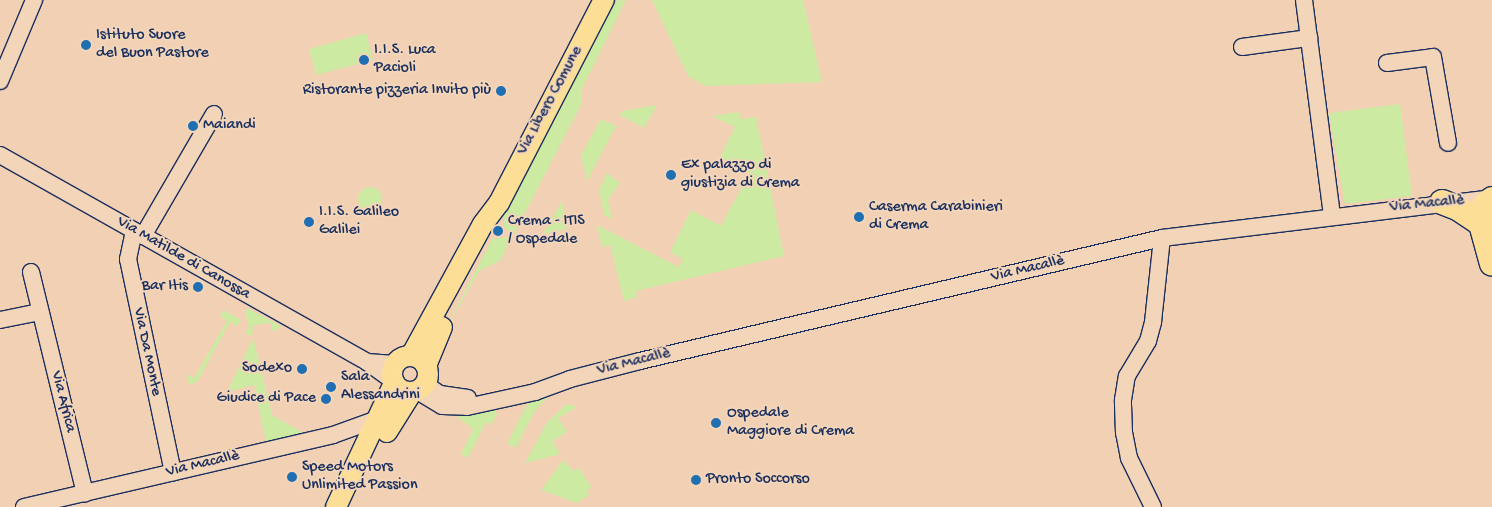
<!DOCTYPE html>
<html>
<head>
<meta charset="utf-8">
<style>
	body { margin:0 }
	#map { position:relative; width:1492px; height:507px; overflow:hidden; background:#f2d0b4; font-family:"Gochi Hand",sans-serif }
	div>[style] { position:absolute }
	[style*='--x'] { left:calc(var(--x)*1px); top:calc(var(--y)*1px); width:calc(var(--w)*1px); rotate:calc(var(--a)*1deg) }
	.green>* { inset:0; background:#cceaa2 }
	.round { border-radius:50% }
	.roads { filter:drop-shadow(1px 0 #1b2f5e) drop-shadow(-1px 0 #1b2f5e) drop-shadow(0 1px #1b2f5e) drop-shadow(0 -1px #1b2f5e) }
	.minor>* { height:16px; margin:-8px; padding:0 8px; transform-origin:8px; border-radius:8px; background:#f3d5b9 }
	.major>* { height:20px; margin:-10px; padding:0 10px; transform-origin:10px; border-radius:10px; background:#fdde96 }
	.major>.ring { margin:-10px; padding:0; box-sizing:content-box; background:none; border:20px solid #fdde96; border-radius:50% }
	.highway>* { height:24px; margin:-12px; padding:0 12px; transform-origin:12px; border-radius:12px; background:#fdde96 }
	.dots>* { width:14px; height:14px; translate:-50% -50%; box-sizing:border-box; border:2px solid #f3d5b9; border-radius:50% }
	span { translate:-50% -50%; white-space:nowrap; text-align:center; line-height:1.15; -webkit-text-stroke:4px #f3d5b9; paint-order:stroke }
	.poi-label { font-size:16px; color:#1b2f5e }
	.left { translate:0 -50%; text-align:left }
	.right { translate:-100% -50%; text-align:right }
	.street-label { font-size:16px; color:#1b2f5e }
</style>
</head>
<body>
<div id="map">
	<div class="green">
		<i style="clip-path:polygon(612px 0,626px 0,582px 89px,582px 103px,513px 236px,504px 226px,504px 215px,511px 194px)"></i>
		<i style="clip-path:polygon(652px 0,803px 0,822px 82px,705px 86px,688px 76px)"></i>
		<i style="clip-path:polygon(366px 33px,373px 60px,316px 75px,309px 49px)"></i>
		<i style="clip-path:polygon(1400px 104px,1412px 196px,1345px 204px,1329px 113px)"></i>
		<i style="clip-path:polygon(657px 105px,644px 128px,619px 115px,623px 111px)"></i>
		<i style="clip-path:polygon(739px 112px,741px 119px,756px 117px,784px 256px,636px 291px,637px 297px,624px 301px,610px 245px,602px 247px,597px 225px,679px 267px,683px 259px,670px 252px,691px 210px,721px 226px,749px 173px,720px 157px,735px 127px,712px 116px)"></i>
		<i style="clip-path:polygon(601px 119px,616px 126px,587px 181px,581px 155px)"></i>
		<i style="clip-path:polygon(607px 173px,620px 183px,608px 200px,612px 220px,604px 215px,599px 191px)"></i>
		<i class="round" style="left:358px;top:187px;width:24px;height:24px"></i>
		<i style="clip-path:polygon(562px 201px,568px 228px,545px 234px,544px 232px)"></i>
		<i style="clip-path:polygon(507px 237px,510px 240px,501px 260px,479px 271px,442px 336px,492px 239px)"></i>
		<i style="clip-path:polygon(247px 308px,281px 326px,280px 328px,272px 331px,271px 323px,253px 325px,252px 337px,245px 333px,249px 326px,245px 312px)"></i>
		<i style="clip-path:polygon(223px 310px,241px 320px,237px 326px,230px 322px,197px 382px,189px 385px,187px 374px,194px 378px,227px 321px,220px 316px)"></i>
		<i style="clip-path:polygon(253px 338px,272px 415px,305px 434px,266px 443px,254px 385px,227px 392px)"></i>
		<i style="clip-path:polygon(548px 397px,534px 412px,516px 448px,507px 444px,528px 402px)"></i>
		<i style="clip-path:polygon(566px 404px,577px 407px,558px 418px,567px 432px,553px 441px,560px 454px,525px 463px,546px 424px)"></i>
		<i style="clip-path:polygon(494px 407px,497px 415px,492px 424px,486px 422px,468px 458px,461px 454px,473px 429px,452px 413px)"></i>
		<i style="clip-path:polygon(563px 460px,574px 471px,579px 468px,592px 488px,587px 490px,589px 495px,577px 503px,541px 490px)"></i>
	</div>
	<div class="roads">
		<div class="minor">
			<i style="--x:1304;--y:0;--w:218;--a:82.6"></i>
			<i style="--x:1242;--y:47;--w:68;--a:-7.7"></i>
			<i style="--x:1387;--y:63;--w:46;--a:-7.4"></i>
			<i style="--x:1433;--y:57;--w:87;--a:80.1"></i>
			<i style="--x:0;--y:81;--w:88;--a:-67.2"></i>
			<i style="--x:0;--y:155;--w:421;--a:29.4"></i>
			<i style="--x:367;--y:362;--w:32;--a:36"></i>
			<i style="--x:134;--y:231;--w:29;--a:102"></i>
			<i style="--x:128;--y:259;--w:218;--a:78.1"></i>
			<i style="--x:143;--y:236;--w:141;--a:-59.8"></i>
			<i style="--x:31;--y:272;--w:228;--a:76.3"></i>
			<i style="--x:0;--y:320;--w:41;--a:-11.3"></i>
			<i style="--x:367;--y:362;--w:28;--a:4"></i>
			<i style="--x:425;--y:384;--w:18;--a:34"></i>
			<i style="--x:440;--y:394;--w:28;--a:8"></i>
			<i style="--x:417;--y:391;--w:29;--a:31"></i>
			<i style="--x:442;--y:406;--w:25;--a:2"></i>
			<i style="--x:467;--y:407;--w:70;--a:-12.4"></i>
			<i style="--x:535;--y:392;--w:37;--a:-20"></i>
			<i style="--x:570;--y:379;--w:72;--a:-14.4"></i>
			<i style="--x:640;--y:361;--w:536;--a:-13.26"></i>
			<i style="--x:1162;--y:238;--w:332;--a:-6.9"></i>
			<i style="--x:24;--y:507;--w:317;--a:-13.1"></i>
			<i style="--x:333;--y:435;--w:50;--a:-19.9"></i>
			<i style="--x:1153;--y:507;--w:55;--a:-116.1"></i>
			<i style="--x:1129;--y:458;--w:25;--a:-101"></i>
			<i style="--x:1124;--y:433;--w:33;--a:-92"></i>
			<i style="--x:1123;--y:400;--w:24;--a:-81"></i>
			<i style="--x:1127;--y:376;--w:41;--a:-59"></i>
			<i style="--x:1148;--y:341;--w:20;--a:-75"></i>
			<i style="--x:1153;--y:322;--w:84;--a:-83.9"></i>
		</div>
		<div class="major">
			<i style="--x:411;--y:356;--w:150;--a:-61.4"></i>
			<i style="--x:483;--y:224;--w:26;--a:-53"></i>
			<i style="--x:499;--y:203;--w:229;--a:-62.7"></i>
			<i class="ring" style="left:392px;top:356px;width:16px;height:16px"></i>
			<i style="--x:426;--y:366;--w:42;--a:-67.7"></i>
			<i style="--x:387;--y:432;--w:47;--a:-58"></i>
			<i style="--x:336;--y:507;--w:137;--a:-64.9"></i>
		</div>
		<div class="highway">
			<i style="--x:1492;--y:199;--w:11;--a:139"></i>
			<i style="--x:1484;--y:206;--w:18;--a:99"></i>
			<i style="--x:1481;--y:224;--w:41;--a:74.6"></i>
			<i style="--x:1442;--y:202;--w:18;--a:22"></i>
			<i style="--x:1459;--y:209;--w:27;--a:34"></i>
		</div>
	</div>
	<div class="dots">
		<i style="left:86px;top:45px;background:#1f6fb2"></i>
		<i style="left:364px;top:60px;background:#1f6fb2"></i>
		<i style="left:501px;top:91px;background:#1f6fb2"></i>
		<i style="left:193px;top:126px;background:#1f6fb2"></i>
		<i style="left:671px;top:175px;background:#1f6fb2"></i>
		<i style="left:859px;top:217px;background:#1f6fb2"></i>
		<i style="left:309px;top:222px;background:#1f6fb2"></i>
		<i style="left:498px;top:231px;background:#1f6fb2"></i>
		<i style="left:198px;top:287px;background:#1f6fb2"></i>
		<i style="left:302px;top:369px;background:#1f6fb2"></i>
		<i style="left:331px;top:387px;background:#1f6fb2"></i>
		<i style="left:326px;top:399px;background:#1f6fb2"></i>
		<i style="left:716px;top:423px;background:#1f6fb2"></i>
		<i style="left:292px;top:477px;background:#1f6fb2"></i>
		<i style="left:696px;top:480px;background:#1f6fb2"></i>
	</div>
	<div class="poi-label">
		<span class="left" style="left:96px;top:45px">Istituto Suore<br>del Buon Pastore</span>
		<span class="left" style="left:374px;top:60px">I.I.S. Luca<br>Pacioli</span>
		<span class="right" style="left:491px;top:91px">Ristorante pizzeria Invito più</span>
		<span class="left" style="left:203px;top:126px">Maiandi</span>
		<span class="left" style="left:681px;top:175px">Ex palazzo di<br>giustizia di Crema</span>
		<span class="left" style="left:869px;top:217px">Caserma Carabinieri<br>di Crema</span>
		<span class="left" style="left:319px;top:222px">I.I.S. Galileo<br>Galilei</span>
		<span class="left" style="left:508px;top:231px">Crema - ITIS<br>/ Ospedale</span>
		<span class="right" style="left:188px;top:287px">Bar Itis</span>
		<span class="right" style="left:292px;top:369px">Sodexo</span>
		<span class="left" style="left:341px;top:387px">Sala<br>Alessandrini</span>
		<span class="right" style="left:316px;top:399px">Giudice di Pace</span>
		<span class="left" style="left:727px;top:423px">Ospedale<br>Maggiore di Crema</span>
		<span class="left" style="left:302px;top:477px">Speed Motors<br>Unlimited Passion</span>
		<span class="left" style="left:706px;top:480px">Pronto Soccorso</span>
	</div>
	<div class="street-label">
		<span style="left:551px;top:101px;rotate:-62deg">Via Libero Comune</span>
		<span style="left:1427px;top:205px;rotate:-6deg">Via Macallè</span>
		<span style="left:183px;top:259px;rotate:30deg">Via Matilde di Canossa</span>
		<span style="left:1028px;top:270px;rotate:-13deg">Via Macallè</span>
		<span style="left:146px;top:352px;rotate:78deg">Via Da Monte</span>
		<span style="left:634px;top:363px;rotate:-14deg">Via Macallè</span>
		<span style="left:62px;top:402px;rotate:76deg">Via Africa</span>
		<span style="left:203px;top:465px;rotate:-13deg">Via Macallè</span>
	</div>
</div>
</body>
</html>
